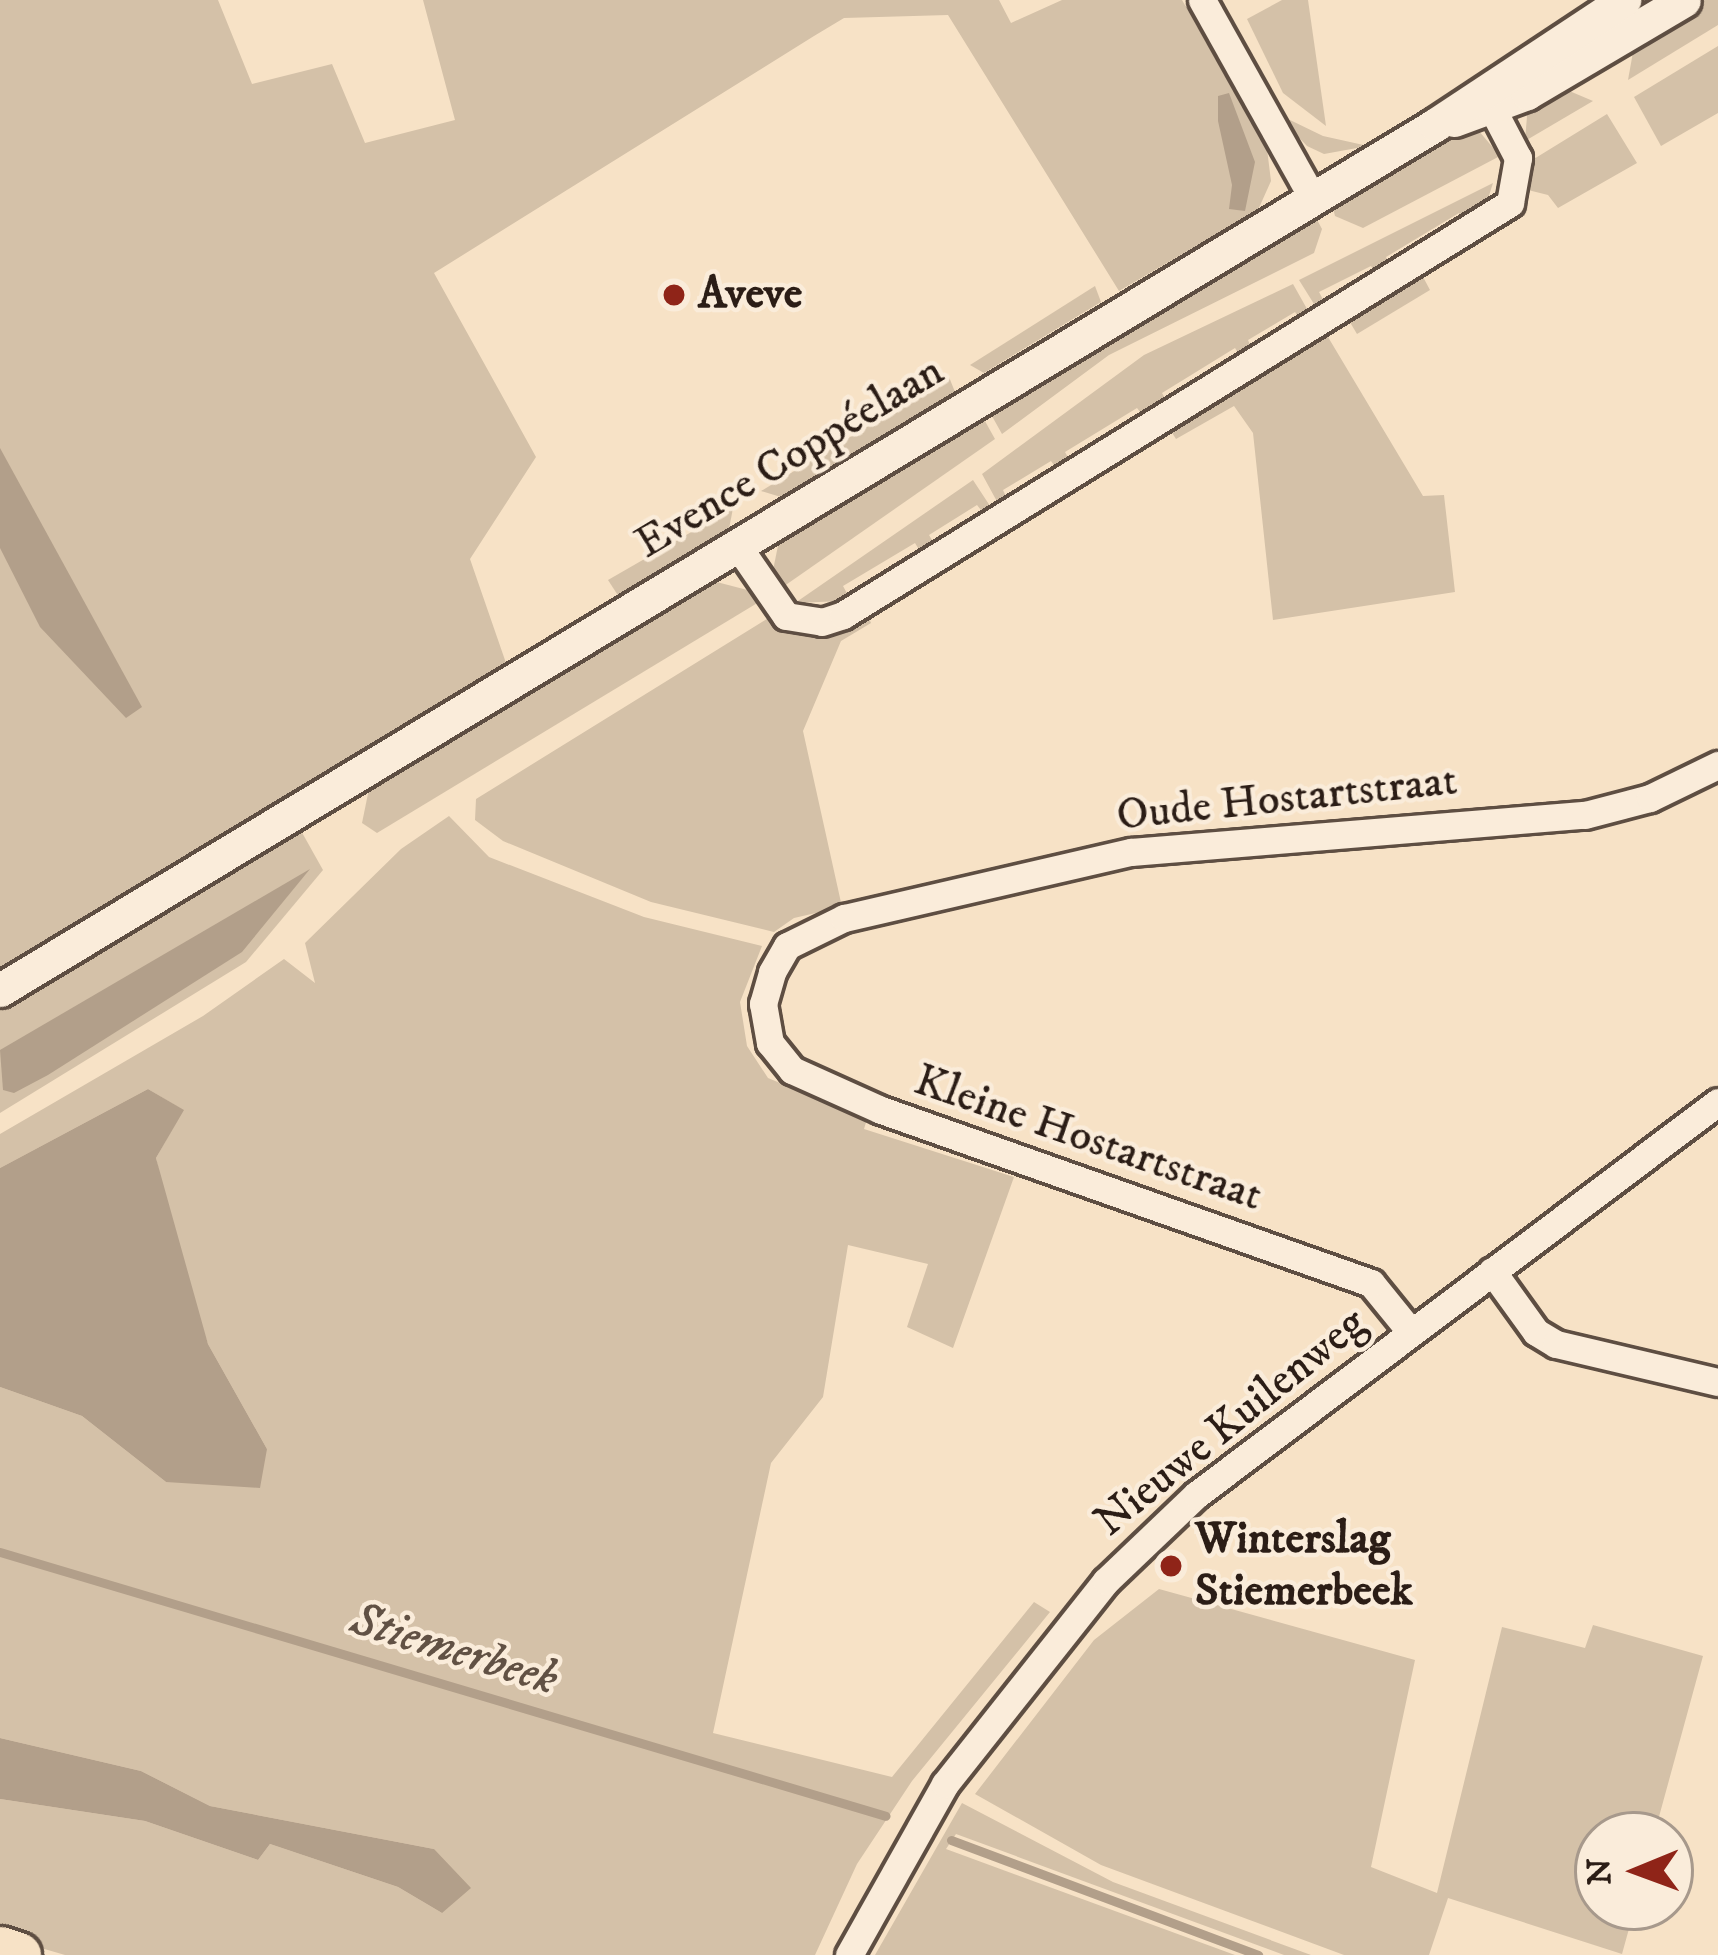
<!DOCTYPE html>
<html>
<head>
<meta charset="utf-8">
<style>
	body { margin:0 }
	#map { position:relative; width:1718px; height:1955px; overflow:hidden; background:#f7e2c6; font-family:"IM FELL DW Pica",serif }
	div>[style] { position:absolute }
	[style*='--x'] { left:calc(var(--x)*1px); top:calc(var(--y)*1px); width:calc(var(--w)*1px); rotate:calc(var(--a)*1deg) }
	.green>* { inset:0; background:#d4c1a8 }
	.water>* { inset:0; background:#b29f8a }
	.stream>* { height:9px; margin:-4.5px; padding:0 4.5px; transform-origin:4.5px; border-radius:4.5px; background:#b29f8a }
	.roads { filter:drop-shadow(3px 0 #5e4e42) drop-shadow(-3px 0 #5e4e42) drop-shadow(0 3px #5e4e42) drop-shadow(0 -3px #5e4e42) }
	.minor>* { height:27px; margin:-13.5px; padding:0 13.5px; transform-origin:13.5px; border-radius:13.5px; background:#faecda }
	.tertiary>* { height:33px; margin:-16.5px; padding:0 16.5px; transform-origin:16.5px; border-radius:16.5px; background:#faecda }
	.trunk>* { height:45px; margin:-22.5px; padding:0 22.5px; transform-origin:22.5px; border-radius:22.5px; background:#f7e2c6 }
	.dots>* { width:33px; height:33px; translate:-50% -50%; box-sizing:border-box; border:6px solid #faecda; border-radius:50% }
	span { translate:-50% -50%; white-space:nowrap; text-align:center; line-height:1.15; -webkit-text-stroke:9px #faecda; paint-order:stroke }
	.poi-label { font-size:45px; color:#2b1d16; font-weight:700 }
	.left { translate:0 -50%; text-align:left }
	.street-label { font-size:45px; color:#2b1d16 }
	.water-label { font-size:48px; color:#615144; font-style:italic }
	.north { position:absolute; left:1574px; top:1811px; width:120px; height:120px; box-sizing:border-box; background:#faecda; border:3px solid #a7998c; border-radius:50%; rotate:269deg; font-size:33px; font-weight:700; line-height:48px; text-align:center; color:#2b1d16 }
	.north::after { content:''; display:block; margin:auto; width:42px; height:54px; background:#8f2418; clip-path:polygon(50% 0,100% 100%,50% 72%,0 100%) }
</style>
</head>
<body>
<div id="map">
	<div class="green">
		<i style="clip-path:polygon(0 0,218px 0,252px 84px,332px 64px,365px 143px,455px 120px,423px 0,999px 0,1011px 23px,1062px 0,1182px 0,1267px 149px,1271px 181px,1258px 210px,1119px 291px,948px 15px,844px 18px,814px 36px,434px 273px,536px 457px,470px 559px,506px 663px,0 969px)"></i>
		<i style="clip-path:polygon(1282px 0,1308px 0,1326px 126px,1283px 93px,1247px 19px)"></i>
		<i style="clip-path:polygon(1702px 0,1718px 0,1718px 25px,1628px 80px,1635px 41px)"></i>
		<i style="clip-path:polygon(1718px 46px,1718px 113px,1661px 146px,1634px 97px)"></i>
		<i style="clip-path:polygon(1560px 87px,1593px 101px,1525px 141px,1528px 104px)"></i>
		<i style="clip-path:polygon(1607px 114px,1637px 163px,1558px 208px,1548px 195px,1528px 190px,1529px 162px)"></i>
		<i style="clip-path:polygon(1290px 120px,1323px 136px,1368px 146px,1324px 154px,1307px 146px,1285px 123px)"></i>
		<i style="clip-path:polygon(1473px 124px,1500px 156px,1363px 228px,1335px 216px,1332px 204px)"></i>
		<i style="clip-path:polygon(1493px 183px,1486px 205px,1466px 223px,1459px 213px,1386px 257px,1391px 268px,1377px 276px,1371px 266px,1319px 292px,1327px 307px,1319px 312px,1299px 280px)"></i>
		<i style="clip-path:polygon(1314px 214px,1322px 229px,1314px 253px,1109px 355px,1002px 434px,988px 409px)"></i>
		<i style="clip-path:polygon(1422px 275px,1430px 290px,1357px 334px,1348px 319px)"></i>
		<i style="clip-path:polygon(1293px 284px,1311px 316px,1302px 322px,1295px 312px,1248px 340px,1253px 352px,1242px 359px,1235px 348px,1162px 393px,1168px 404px,1144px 417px,1137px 408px,1065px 452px,1071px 463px,1058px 471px,1051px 461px,1003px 490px,1008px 501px,1000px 507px,982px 474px,1144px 355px)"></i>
		<i style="clip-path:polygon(1095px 286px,1101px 302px,984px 373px,970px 365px)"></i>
		<i style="clip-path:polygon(1325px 332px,1423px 496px,1444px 495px,1455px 592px,1273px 620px,1253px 433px,1234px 406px,1176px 439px,1169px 428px)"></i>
		<i style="clip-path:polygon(949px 377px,955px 392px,781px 497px,761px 491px)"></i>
		<i style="clip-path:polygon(981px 414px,995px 439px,780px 589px,772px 575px,780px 536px)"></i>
		<i style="clip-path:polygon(973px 480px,992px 509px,984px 514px,977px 505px,929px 535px,935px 545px,921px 553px,915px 543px,843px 586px,849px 597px,842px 601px,795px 603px)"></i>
		<i style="clip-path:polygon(733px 508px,729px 529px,619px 597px,608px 580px)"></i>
		<i style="clip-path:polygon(709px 580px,755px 592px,759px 602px,377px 833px,362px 823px,370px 784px)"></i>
		<i style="clip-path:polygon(867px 614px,871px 623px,841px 641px,803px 731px,842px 907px,794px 918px,774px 932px,651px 902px,503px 841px,475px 820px,476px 799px,770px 617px,806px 633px,834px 631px)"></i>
		<i style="clip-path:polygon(449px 816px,489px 857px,644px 917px,762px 946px,740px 1002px,747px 1046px,768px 1078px,867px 1119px,864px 1129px,1014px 1177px,953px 1348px,907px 1327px,928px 1264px,848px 1245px,823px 1397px,771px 1463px,713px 1733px,892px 1777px,1034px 1602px,1050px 1612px,912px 1781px,857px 1864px,815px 1955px,65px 1955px,0 1936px,0 1799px,145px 1821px,258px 1860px,270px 1844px,398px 1887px,442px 1913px,434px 1849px,210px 1806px,141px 1771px,0 1738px,0 1387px,82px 1416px,166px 1482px,267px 1449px,208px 1344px,180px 1263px,156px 1158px,183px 1110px,148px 1089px,0 1168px,0 1134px,203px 1016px,284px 959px,315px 983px,305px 943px,401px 849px)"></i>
		<i style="clip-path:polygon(300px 829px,323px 870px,246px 962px,0 1113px,0 1011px)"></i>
		<i style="clip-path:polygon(1159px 1589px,1415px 1660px,1371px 1867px,1437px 1893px,1502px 1627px,1585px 1648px,1593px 1625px,1703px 1656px,1654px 1835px,1598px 1835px,1598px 1907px,1635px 1907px,1622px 1954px,1448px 1898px,1429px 1955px,1344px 1955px,1101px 1865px,975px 1794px,1094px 1640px)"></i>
		<i style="clip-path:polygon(962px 1803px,1113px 1882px,1311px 1955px,1284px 1955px,956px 1834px,946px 1849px,1235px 1955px,875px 1955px)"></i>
	</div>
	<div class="water">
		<i style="clip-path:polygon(1229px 93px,1255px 162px,1245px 211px,1229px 209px,1232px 185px,1218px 121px,1218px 96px)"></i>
		<i style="clip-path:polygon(0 448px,142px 707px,126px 718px,40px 627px,0 548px)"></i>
		<i style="clip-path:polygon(310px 869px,242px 952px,48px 1075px,14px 1093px,3px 1090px,0 1050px)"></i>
		<i style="clip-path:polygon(148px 1089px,184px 1110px,156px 1158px,208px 1344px,267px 1449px,260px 1488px,166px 1482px,82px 1416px,0 1387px,0 1168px)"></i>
		<i style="clip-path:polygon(0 1738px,141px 1771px,210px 1806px,434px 1849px,471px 1888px,442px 1913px,398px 1887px,270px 1844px,258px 1860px,145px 1821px,0 1799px)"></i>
	</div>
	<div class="stream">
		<i style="--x:0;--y:1552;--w:924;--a:16.59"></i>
		<i style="--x:951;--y:1840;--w:328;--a:20.5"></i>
	</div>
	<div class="roads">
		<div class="minor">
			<i style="--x:1202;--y:0;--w:226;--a:60.8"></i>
			<i style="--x:737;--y:545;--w:86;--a:55.4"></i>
			<i style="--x:786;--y:616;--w:36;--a:9"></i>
			<i style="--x:822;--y:622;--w:22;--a:-18"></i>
			<i style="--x:843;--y:615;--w:784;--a:-31.7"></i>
			<i style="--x:1510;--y:203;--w:46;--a:-79.9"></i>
			<i style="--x:1518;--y:158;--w:76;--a:-117.6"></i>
			<i style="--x:1492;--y:1271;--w:75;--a:54.2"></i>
			<i style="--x:1536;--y:1332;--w:23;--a:31"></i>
			<i style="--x:1556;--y:1344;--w:166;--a:13.2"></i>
			<i style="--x:1410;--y:1331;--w:62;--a:-129.1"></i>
			<i style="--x:1371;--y:1283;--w:520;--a:-160.55"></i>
			<i style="--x:881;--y:1110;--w:98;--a:-155.8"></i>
			<i style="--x:792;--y:1070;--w:35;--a:-129"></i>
			<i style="--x:770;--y:1043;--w:40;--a:-100"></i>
			<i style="--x:763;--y:1004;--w:33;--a:-74"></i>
			<i style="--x:772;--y:972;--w:30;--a:-60"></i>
			<i style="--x:787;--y:946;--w:64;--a:-26.2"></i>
			<i style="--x:844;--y:918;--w:294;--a:-13"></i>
			<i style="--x:1131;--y:852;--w:456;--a:-4.7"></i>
			<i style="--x:1585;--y:815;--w:67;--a:-14.7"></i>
			<i style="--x:1650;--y:798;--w:76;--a:-25.9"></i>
			<i style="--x:849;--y:1955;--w:196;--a:-60.7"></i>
			<i style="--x:945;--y:1784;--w:259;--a:-51.6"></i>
			<i style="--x:1106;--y:1581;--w:124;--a:-43.7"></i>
			<i style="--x:1196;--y:1495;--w:653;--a:-36.98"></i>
		</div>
		<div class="tertiary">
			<i style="--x:1454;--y:120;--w:78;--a:-20.3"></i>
			<i style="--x:1527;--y:93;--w:182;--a:-30.6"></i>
			<i style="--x:0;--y:990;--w:1676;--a:-31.08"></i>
			<i style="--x:1435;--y:125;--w:227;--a:-33.5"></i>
		</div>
		<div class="trunk">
			<i style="--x:0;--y:1949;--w:19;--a:18"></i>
		</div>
	</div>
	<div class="dots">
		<i style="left:674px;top:295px;background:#8f2418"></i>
		<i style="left:1171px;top:1566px;background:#8f2418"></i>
	</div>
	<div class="poi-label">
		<span class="left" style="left:698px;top:295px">Aveve</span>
		<span class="left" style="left:1195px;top:1566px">Winterslag<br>Stiemerbeek</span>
	</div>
	<div class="street-label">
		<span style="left:790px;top:458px;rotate:-31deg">Evence Coppéelaan</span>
		<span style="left:1287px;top:799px;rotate:-6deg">Oude Hostartstraat</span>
		<span style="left:1088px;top:1139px;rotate:19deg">Kleine Hostartstraat</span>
		<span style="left:1231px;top:1423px;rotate:-39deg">Nieuwe Kuilenweg</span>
	</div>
	<div class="water-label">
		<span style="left:454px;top:1650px;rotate:17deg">Stiemerbeek</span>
	</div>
	<div class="north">N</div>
</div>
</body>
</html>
